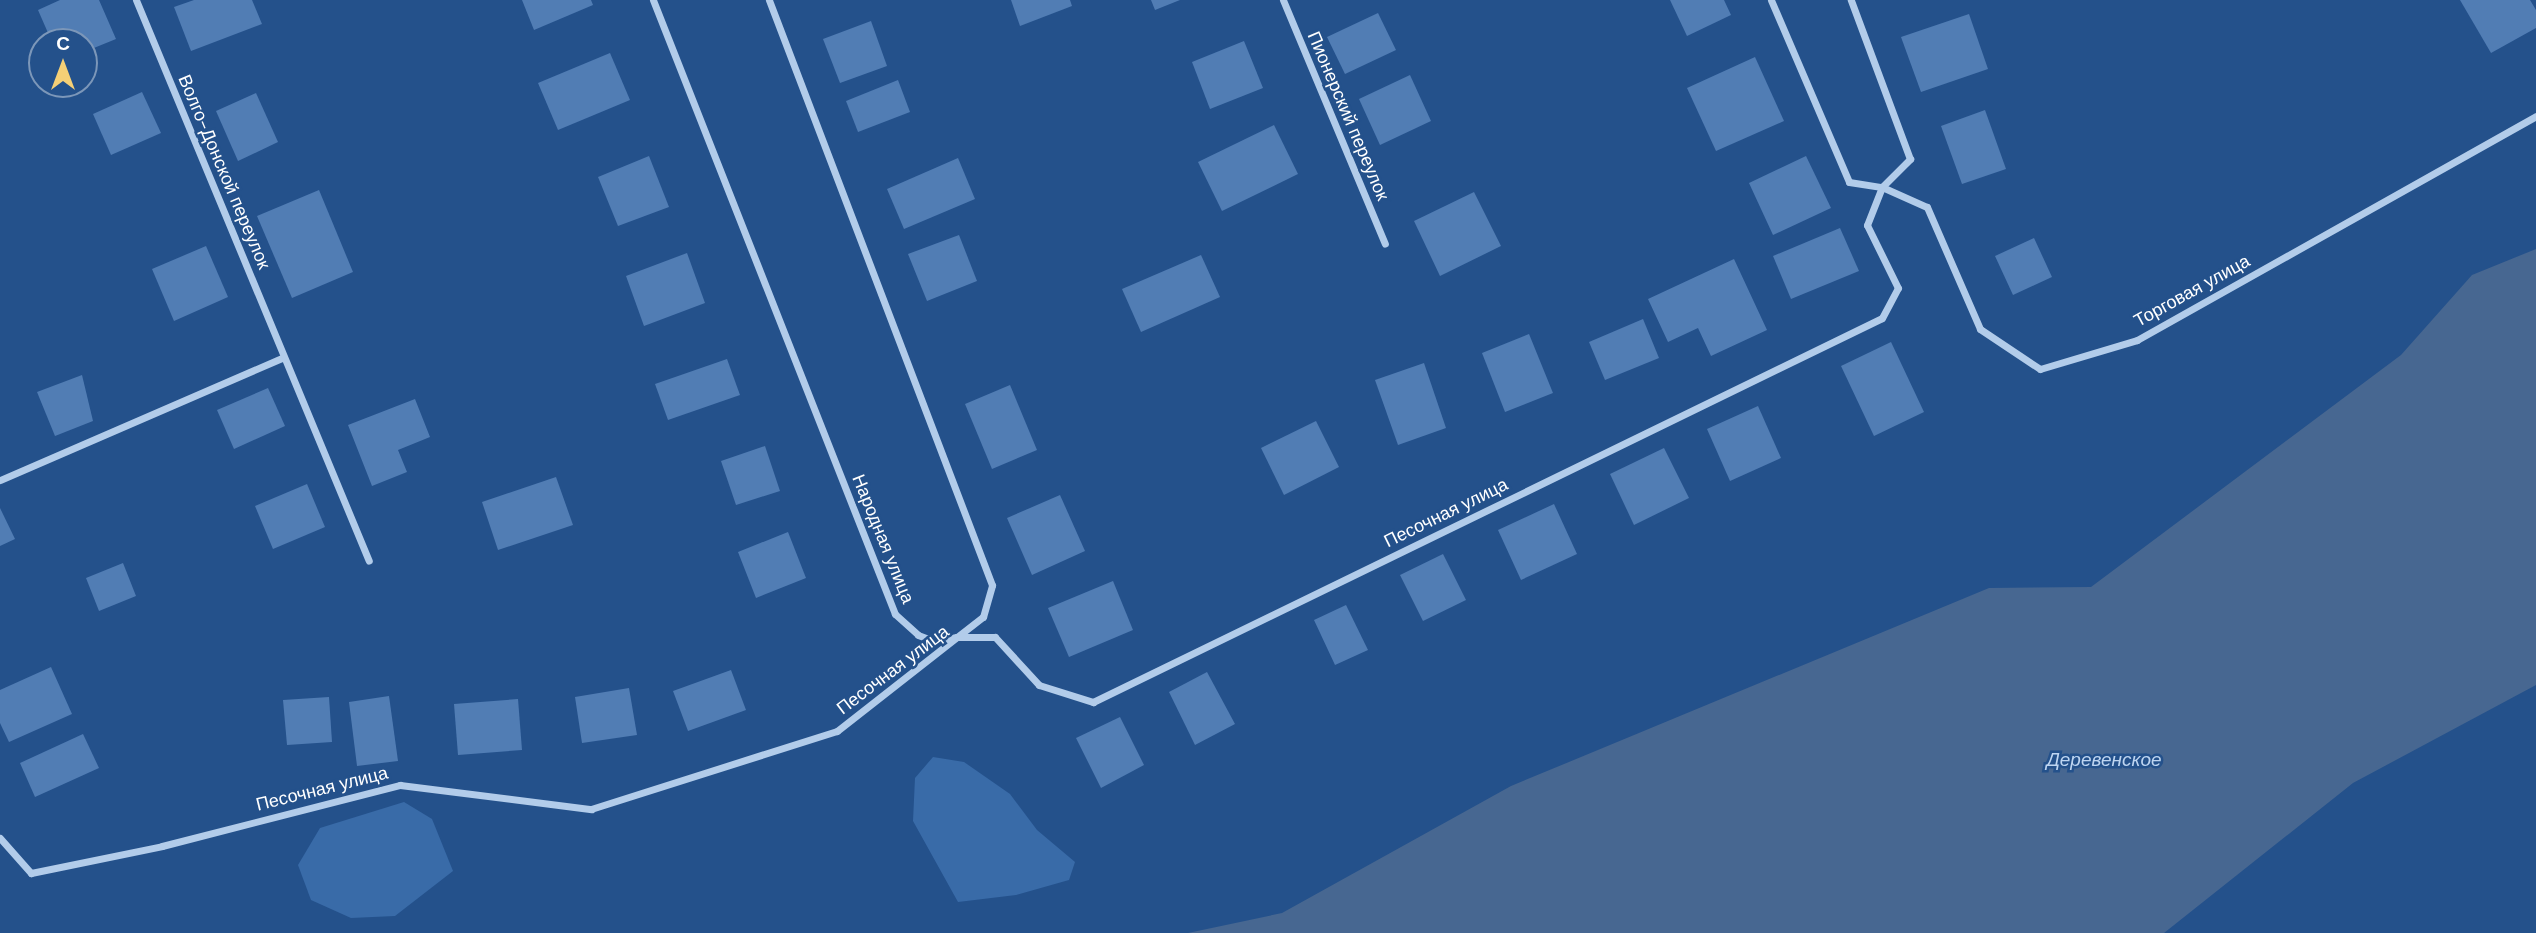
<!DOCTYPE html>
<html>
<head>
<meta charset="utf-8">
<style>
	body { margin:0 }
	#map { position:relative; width:2536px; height:933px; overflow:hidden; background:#24518b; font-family:"DM Sans",sans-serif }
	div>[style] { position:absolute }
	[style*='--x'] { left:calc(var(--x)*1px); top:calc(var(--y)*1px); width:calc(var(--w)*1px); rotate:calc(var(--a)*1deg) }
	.green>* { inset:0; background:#396ba8 }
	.water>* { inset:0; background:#476791 }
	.building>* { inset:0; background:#517db4 }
	.minor>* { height:7px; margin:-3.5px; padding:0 3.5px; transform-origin:3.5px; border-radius:3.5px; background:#b2ccea }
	span { translate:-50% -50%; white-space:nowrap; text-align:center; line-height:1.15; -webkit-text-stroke:5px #24518b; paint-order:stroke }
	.street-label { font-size:18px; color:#fff }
	.water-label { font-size:19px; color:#bed5f1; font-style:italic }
	.north { position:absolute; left:28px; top:28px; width:70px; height:70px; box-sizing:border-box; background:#24518b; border:2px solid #7c97b9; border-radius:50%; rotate:0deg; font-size:19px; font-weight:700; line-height:28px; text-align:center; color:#fff }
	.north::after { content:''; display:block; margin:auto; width:24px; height:32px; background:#f5d076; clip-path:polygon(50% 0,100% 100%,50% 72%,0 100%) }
</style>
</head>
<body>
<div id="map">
	<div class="green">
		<i style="clip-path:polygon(933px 757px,964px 762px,1010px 794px,1037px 830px,1075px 862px,1069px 880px,1016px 895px,958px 902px,913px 821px,915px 778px)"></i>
		<i style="clip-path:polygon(404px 802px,432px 819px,453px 871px,395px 916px,351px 918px,311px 900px,298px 865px,320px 828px)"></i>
	</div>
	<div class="water">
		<i style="clip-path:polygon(2536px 249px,2536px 685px,2353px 783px,2164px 933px,1188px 933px,1282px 913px,1511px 786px,1989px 588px,2091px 587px,2401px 355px,2472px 275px)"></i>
	</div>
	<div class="building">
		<i style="clip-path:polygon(60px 0,99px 0,116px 39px,84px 52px,84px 42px,52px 42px,38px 10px)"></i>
		<i style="clip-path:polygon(194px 0,252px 0,262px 24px,191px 51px,174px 7px)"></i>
		<i style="clip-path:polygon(522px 0,591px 0,593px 5px,534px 30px)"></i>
		<i style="clip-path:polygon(1011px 0,1070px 0,1072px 6px,1020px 26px)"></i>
		<i style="clip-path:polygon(1151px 0,1180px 0,1155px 10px)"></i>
		<i style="clip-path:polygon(1670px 0,1724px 0,1731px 15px,1687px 36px)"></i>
		<i style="clip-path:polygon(2460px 0,2530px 0,2536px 10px,2536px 28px,2491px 53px)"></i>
		<i style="clip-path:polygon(1378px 13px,1396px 50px,1345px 74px,1327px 37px)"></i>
		<i style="clip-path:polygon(1969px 14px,1988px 69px,1921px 92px,1901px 37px)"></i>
		<i style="clip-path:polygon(871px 21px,887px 66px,840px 83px,823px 39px)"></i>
		<i style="clip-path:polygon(1244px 41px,1263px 88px,1210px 109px,1192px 62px)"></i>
		<i style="clip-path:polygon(610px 53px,630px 100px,558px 130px,538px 83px)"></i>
		<i style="clip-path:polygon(1755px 57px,1784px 121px,1716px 151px,1687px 88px)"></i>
		<i style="clip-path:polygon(1410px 75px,1431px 121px,1380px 145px,1359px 99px)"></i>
		<i style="clip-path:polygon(898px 80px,910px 112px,858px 132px,846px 101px)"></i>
		<i style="clip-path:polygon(142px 92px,161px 133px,111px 155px,93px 114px)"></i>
		<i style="clip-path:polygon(256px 93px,278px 142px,238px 161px,216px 111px)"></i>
		<i style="clip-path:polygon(1985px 110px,2006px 169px,1962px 184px,1941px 126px)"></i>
		<i style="clip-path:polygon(1274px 125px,1298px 174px,1222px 211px,1198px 162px)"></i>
		<i style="clip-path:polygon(649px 156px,669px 207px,618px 226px,598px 177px)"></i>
		<i style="clip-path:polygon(1806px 156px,1831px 208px,1773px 235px,1749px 183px)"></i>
		<i style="clip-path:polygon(958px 158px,975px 199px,904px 229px,887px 189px)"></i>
		<i style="clip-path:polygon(319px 190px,353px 272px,292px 298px,257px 216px)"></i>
		<i style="clip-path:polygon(1474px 192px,1501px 246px,1440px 276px,1414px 221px)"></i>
		<i style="clip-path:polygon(1840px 228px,1859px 271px,1791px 299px,1773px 256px)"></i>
		<i style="clip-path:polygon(959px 235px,977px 281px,927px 301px,908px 254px)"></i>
		<i style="clip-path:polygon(2034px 238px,2052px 277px,2013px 295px,1995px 256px)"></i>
		<i style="clip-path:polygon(206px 246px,228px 297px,174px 321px,152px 269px)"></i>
		<i style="clip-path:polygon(687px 253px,705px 303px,644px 326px,626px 276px)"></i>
		<i style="clip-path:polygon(1201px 255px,1220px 297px,1141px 332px,1122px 289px)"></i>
		<i style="clip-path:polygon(1734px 259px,1767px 330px,1711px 356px,1698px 328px,1668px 342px,1648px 299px)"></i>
		<i style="clip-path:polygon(1643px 319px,1659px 358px,1605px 380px,1589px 342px)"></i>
		<i style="clip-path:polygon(1529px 334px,1553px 393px,1505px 412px,1482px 353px)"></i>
		<i style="clip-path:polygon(1891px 342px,1924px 412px,1874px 436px,1841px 366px)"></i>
		<i style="clip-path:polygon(727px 359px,740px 395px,668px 420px,655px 384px)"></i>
		<i style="clip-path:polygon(1424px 363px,1446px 428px,1398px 445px,1375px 380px)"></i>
		<i style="clip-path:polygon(82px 375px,93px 421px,55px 436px,37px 392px)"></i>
		<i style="clip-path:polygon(1010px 385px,1037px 450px,992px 469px,965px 404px)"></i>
		<i style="clip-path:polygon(268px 388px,285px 426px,234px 449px,217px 410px)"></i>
		<i style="clip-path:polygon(415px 399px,430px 437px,398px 450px,407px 472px,372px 486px,348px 425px)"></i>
		<i style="clip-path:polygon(1758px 406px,1781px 458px,1730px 481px,1707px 429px)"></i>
		<i style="clip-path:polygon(1316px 421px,1339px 467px,1284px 495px,1261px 448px)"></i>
		<i style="clip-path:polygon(765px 446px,780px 491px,736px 505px,721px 461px)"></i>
		<i style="clip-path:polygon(1664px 448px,1689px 498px,1634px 525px,1610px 474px)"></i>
		<i style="clip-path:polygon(556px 477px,573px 525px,498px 550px,482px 502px)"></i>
		<i style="clip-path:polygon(307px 484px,325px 527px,273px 549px,255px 506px)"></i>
		<i style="clip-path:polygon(1060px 495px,1085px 551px,1032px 575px,1007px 518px)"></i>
		<i style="clip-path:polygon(1554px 504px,1577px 554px,1521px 580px,1498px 530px)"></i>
		<i style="clip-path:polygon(0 508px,15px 539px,0 546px)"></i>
		<i style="clip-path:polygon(788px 532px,806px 578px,756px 598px,738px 552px)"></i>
		<i style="clip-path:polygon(1443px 554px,1466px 600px,1423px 621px,1400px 575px)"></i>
		<i style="clip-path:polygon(123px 563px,136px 596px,99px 611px,86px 578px)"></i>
		<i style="clip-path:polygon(1113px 581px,1133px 630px,1069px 657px,1048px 608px)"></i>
		<i style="clip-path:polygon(1346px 605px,1368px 650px,1335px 665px,1314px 620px)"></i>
		<i style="clip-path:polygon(51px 667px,72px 714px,9px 742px,0 723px,0 690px)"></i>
		<i style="clip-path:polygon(731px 670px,746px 710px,688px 731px,673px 691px)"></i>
		<i style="clip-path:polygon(1207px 672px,1235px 724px,1195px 745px,1169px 692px)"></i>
		<i style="clip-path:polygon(629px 688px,637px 735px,582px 743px,575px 697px)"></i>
		<i style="clip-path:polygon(389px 696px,398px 761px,357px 766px,349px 702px)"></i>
		<i style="clip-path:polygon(329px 697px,332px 742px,287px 745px,283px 700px)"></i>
		<i style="clip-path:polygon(518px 699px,522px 750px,458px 755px,454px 704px)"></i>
		<i style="clip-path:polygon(1120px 717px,1144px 765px,1101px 788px,1076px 738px)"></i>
		<i style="clip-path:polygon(83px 734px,99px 768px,35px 797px,20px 763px)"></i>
	</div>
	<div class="minor">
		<i style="--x:136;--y:0;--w:607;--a:67.45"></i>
		<i style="--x:653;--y:0;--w:660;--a:68.49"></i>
		<i style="--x:895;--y:614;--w:31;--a:42"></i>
		<i style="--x:918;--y:635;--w:17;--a:21"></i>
		<i style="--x:934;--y:641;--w:23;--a:-10"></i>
		<i style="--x:957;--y:637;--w:33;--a:-38"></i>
		<i style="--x:983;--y:617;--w:33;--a:-74"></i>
		<i style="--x:992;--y:585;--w:626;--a:-110.87"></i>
		<i style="--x:1283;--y:0;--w:264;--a:67.3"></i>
		<i style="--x:1771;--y:0;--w:198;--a:66.8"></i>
		<i style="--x:1849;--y:182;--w:33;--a:9"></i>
		<i style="--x:1882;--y:187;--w:49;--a:24"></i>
		<i style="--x:1927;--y:207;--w:133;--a:66.5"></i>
		<i style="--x:1980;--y:329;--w:72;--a:33.7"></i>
		<i style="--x:2040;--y:369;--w:101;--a:-16.6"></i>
		<i style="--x:2137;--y:340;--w:458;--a:-29.3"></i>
		<i style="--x:0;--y:480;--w:309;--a:-23.4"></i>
		<i style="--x:0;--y:838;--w:47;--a:48.5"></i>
		<i style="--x:31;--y:873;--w:134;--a:-11.6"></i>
		<i style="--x:162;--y:846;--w:246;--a:-14.4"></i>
		<i style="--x:400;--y:785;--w:193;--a:7.2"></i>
		<i style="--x:591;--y:809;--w:258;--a:-17.6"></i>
		<i style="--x:837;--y:731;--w:152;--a:-38.1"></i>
		<i style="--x:957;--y:637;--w:38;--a:0"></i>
		<i style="--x:995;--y:637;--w:65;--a:47.5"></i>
		<i style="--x:1039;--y:685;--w:57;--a:17.5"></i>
		<i style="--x:1093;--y:702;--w:877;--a:-25.95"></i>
		<i style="--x:1882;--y:318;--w:34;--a:-62"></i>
		<i style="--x:1898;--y:288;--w:70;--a:-116.2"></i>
		<i style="--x:1867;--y:225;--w:41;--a:-68.5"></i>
		<i style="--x:1882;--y:187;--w:40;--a:-45"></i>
		<i style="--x:1910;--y:159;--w:170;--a:-110.4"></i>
	</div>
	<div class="street-label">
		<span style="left:1348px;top:116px;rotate:67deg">Пионерский переулок</span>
		<span style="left:224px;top:172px;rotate:67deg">Волго-Донской переулок</span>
		<span style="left:2192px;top:291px;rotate:-29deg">Торговая улица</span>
		<span style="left:1446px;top:513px;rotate:-26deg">Песочная улица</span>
		<span style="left:883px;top:539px;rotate:68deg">Народная улица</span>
		<span style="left:893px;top:670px;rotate:-37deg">Песочная улица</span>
		<span style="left:322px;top:789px;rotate:-14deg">Песочная улица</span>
	</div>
	<div class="water-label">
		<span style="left:2104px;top:760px">Деревенское</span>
	</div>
	<div class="north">С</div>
</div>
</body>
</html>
